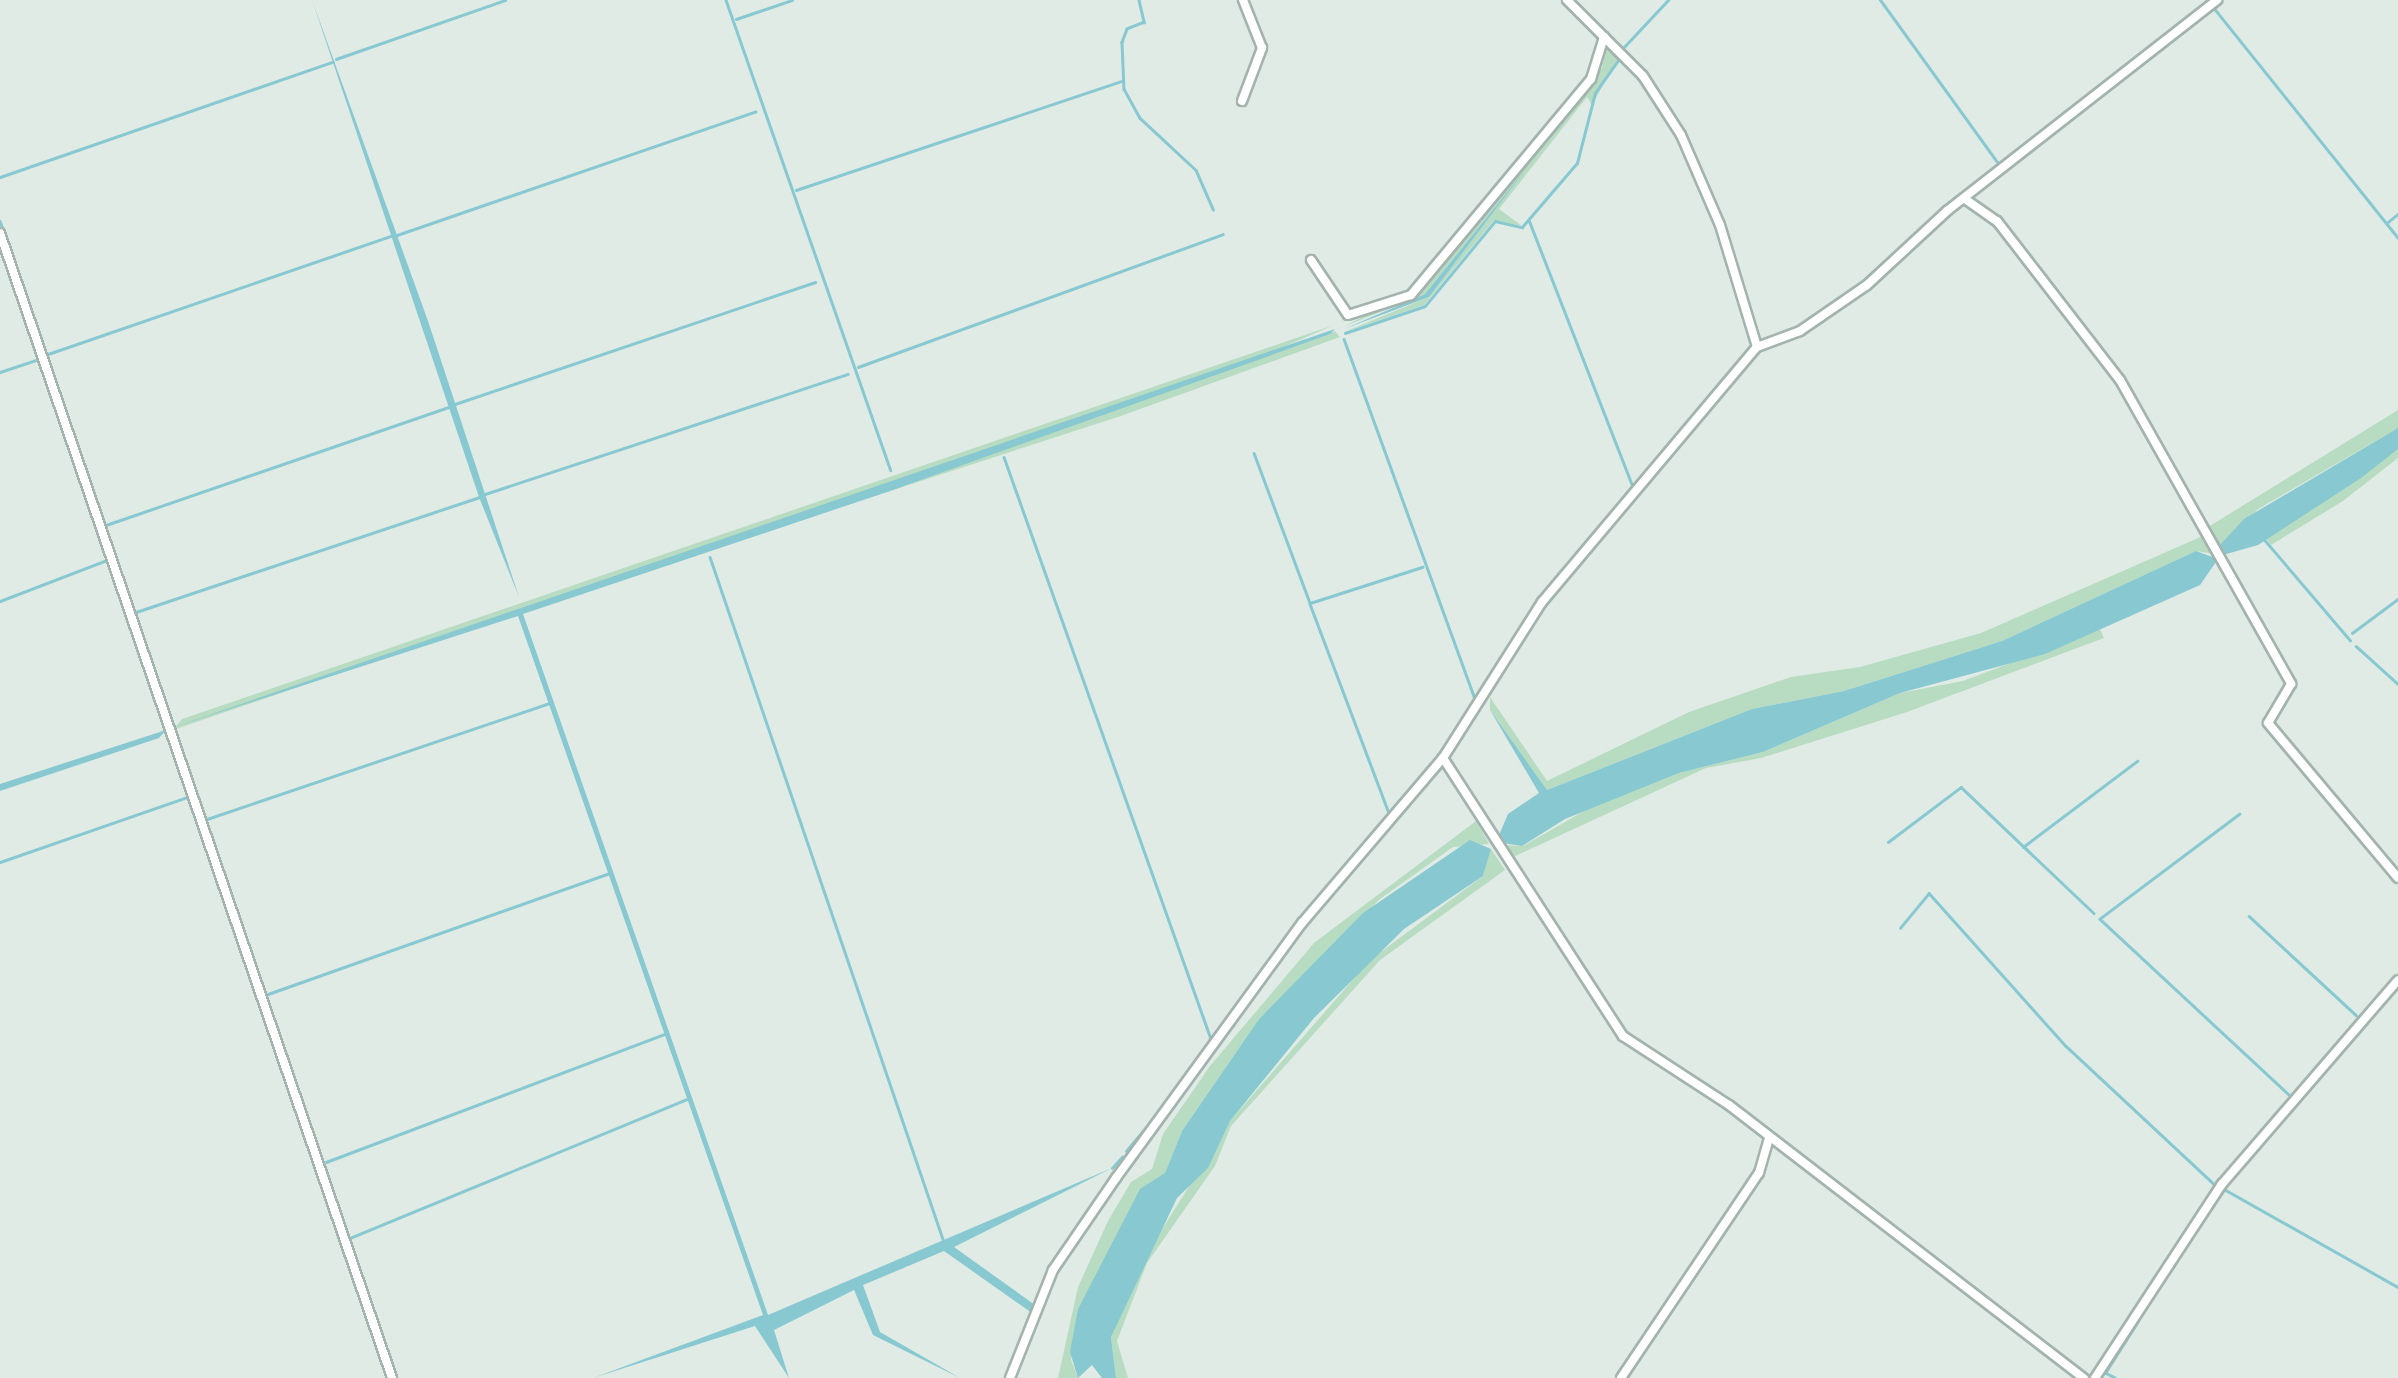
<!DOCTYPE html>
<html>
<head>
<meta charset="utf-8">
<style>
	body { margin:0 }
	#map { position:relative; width:2398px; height:1378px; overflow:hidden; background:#e0ebe6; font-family:"Open Sans",sans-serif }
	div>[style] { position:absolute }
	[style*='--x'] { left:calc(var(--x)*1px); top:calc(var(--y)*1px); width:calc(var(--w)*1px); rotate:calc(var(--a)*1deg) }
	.green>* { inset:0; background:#b8dcc1 }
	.water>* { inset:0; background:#87c8d1 }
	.stream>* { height:2.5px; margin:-1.25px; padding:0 1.25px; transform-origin:1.25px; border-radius:1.25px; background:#87c8d1 }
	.roads { filter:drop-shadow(2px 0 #a3b3ad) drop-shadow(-2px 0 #a3b3ad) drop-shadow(0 2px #a3b3ad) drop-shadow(0 -2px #a3b3ad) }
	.street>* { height:8px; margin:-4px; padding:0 4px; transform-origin:4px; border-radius:4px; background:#fff }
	span { translate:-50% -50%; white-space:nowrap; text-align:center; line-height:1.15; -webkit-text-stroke:9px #f0f8f4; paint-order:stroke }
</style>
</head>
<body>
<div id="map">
	<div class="green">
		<i style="clip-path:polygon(1608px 42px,1619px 56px,1592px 105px,1587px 97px,1499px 209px,1522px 226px,1494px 220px,1424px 305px,1344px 332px,1429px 297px,1521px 175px,1425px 294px,1343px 327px,1430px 282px,1602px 68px)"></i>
		<i style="clip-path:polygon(1334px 325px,1258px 358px,173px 730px,182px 719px)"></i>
		<i style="clip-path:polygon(1335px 331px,1340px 337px,1118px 417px,696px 554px)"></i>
		<i style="clip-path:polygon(2398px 410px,2398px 428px,2258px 509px,2220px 549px,2208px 527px)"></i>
		<i style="clip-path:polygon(2398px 449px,2398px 458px,2343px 501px,2271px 545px,2266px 538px)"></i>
		<i style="clip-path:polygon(2205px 535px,2214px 554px,2196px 551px,2002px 641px,1844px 691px,1752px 709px,1547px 790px,1490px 710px,1490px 697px,1547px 781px,1689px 712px,1791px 677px,1860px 667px,1981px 633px)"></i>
		<i style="clip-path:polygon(2100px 629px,2104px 638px,1907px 712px,1761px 758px,1706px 768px,1511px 858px,1501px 845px,1523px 846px,1586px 810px,1679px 773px,1763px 752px,1900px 693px,1963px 681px)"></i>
		<i style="clip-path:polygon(1476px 821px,1489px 844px,1453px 847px,1380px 899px,1259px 1019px,1182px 1131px,1165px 1173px,1132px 1210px,1078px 1309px,1071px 1360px,1078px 1378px,1058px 1378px,1078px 1287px,1108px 1221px,1131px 1182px,1152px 1169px,1163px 1134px,1210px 1066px,1314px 943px)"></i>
		<i style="clip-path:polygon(1491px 849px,1505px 870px,1380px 960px,1231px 1126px,1215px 1166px,1147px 1263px,1117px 1341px,1128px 1378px,1116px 1378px,1111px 1337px,1144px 1258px,1230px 1121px,1370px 960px,1483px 876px)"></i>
	</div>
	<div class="water">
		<i style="clip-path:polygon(312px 0,428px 321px,519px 597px,479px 497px)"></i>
		<i style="clip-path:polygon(1529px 165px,1429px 297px,1344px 329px,1425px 294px)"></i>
		<i style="clip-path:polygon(1335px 329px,1330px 334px,1255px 361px,887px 492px,523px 614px,768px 1315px,1112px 1168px,954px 1247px,1035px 1305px,1032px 1313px,944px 1251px,863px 1285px,880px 1332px,960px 1378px,873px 1335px,854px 1290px,774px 1330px,789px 1378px,755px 1326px,593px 1378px,763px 1315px,518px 616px,174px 727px)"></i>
		<i style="clip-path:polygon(2398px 428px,2398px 449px,2361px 478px,2258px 545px,2223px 555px,2220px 545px,2244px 519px)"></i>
		<i style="clip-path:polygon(2196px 551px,2218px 559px,2200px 585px,2045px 654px,1900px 693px,1763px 752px,1679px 773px,1565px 819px,1522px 846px,1496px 842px,1508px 814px,1539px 793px,1490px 710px,1547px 790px,1752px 709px,1844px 691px,2002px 641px)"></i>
		<i style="clip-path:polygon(166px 730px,159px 738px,0 791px,0 784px)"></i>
		<i style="clip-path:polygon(1470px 840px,1491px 849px,1483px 876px,1404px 929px,1314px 1018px,1230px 1121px,1208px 1168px,1177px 1198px,1111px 1337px,1116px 1378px,1102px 1378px,1092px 1365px,1078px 1378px,1070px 1352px,1078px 1309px,1140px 1189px,1165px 1173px,1182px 1131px,1259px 1019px,1363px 913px)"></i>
	</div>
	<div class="stream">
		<i style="--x:726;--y:0;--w:498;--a:70.7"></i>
		<i style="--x:1139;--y:0;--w:23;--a:77"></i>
		<i style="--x:1144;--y:22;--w:18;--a:158"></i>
		<i style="--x:1127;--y:29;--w:14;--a:111"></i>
		<i style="--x:1122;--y:42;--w:47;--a:87.6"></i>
		<i style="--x:1124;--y:89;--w:33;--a:61"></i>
		<i style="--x:1140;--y:118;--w:76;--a:42.9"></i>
		<i style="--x:1196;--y:170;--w:43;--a:66.4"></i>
		<i style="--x:2214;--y:8;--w:295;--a:51.3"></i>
		<i style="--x:736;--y:19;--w:59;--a:-18.7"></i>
		<i style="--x:1623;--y:48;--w:66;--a:-46.8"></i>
		<i style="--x:336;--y:59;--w:179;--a:-19.2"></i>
		<i style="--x:0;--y:177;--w:352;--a:-19.1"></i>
		<i style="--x:796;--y:190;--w:344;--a:-18.5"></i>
		<i style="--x:1529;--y:220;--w:287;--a:68.7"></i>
		<i style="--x:0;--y:221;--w:519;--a:71.01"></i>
		<i style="--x:2388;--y:222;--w:13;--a:-39"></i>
		<i style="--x:397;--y:235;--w:379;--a:-19"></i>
		<i style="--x:1866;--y:278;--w:175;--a:-40.4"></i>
		<i style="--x:1999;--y:165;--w:203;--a:-125.8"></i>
		<i style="--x:1345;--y:333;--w:84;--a:-18.6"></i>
		<i style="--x:1425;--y:306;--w:110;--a:-50.5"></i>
		<i style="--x:1495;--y:221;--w:28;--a:13"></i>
		<i style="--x:1522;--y:227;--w:84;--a:-49.3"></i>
		<i style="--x:1577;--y:163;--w:72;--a:-75.6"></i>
		<i style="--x:1595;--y:93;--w:42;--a:-54.8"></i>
		<i style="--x:1344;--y:339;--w:382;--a:70"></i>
		<i style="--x:48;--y:354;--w:366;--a:-19"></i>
		<i style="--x:858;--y:367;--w:388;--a:-20"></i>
		<i style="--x:0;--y:372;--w:41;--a:-18.4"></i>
		<i style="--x:455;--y:404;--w:380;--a:-18.7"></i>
		<i style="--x:1254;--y:453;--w:160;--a:69.5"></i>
		<i style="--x:1310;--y:603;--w:118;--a:-17.8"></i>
		<i style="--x:1004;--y:457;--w:618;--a:70.42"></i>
		<i style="--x:1211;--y:1039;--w:60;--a:124.8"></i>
		<i style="--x:482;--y:495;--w:385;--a:-18.3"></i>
		<i style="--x:106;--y:525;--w:365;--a:-19"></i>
		<i style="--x:2264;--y:539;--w:133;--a:49.6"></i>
		<i style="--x:710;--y:557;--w:724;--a:71.14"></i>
		<i style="--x:0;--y:601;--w:115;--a:-21"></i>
		<i style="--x:1310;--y:604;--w:223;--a:69.3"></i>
		<i style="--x:136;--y:612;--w:362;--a:-18.5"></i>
		<i style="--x:2352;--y:633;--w:57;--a:-36.5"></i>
		<i style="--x:2356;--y:646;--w:57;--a:42.1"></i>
		<i style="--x:2240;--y:814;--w:175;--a:143.1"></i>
		<i style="--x:2100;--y:919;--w:257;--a:42.9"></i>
		<i style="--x:207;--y:819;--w:362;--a:-18.7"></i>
		<i style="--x:1888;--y:842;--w:91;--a:-37"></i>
		<i style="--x:1961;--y:787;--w:183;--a:43.5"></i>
		<i style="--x:2023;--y:847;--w:143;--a:-37"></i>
		<i style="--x:0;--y:862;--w:199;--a:-19.1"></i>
		<i style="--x:222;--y:869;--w:49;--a:70.8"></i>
		<i style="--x:2249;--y:916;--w:146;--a:42.8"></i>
		<i style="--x:1900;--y:928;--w:45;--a:-50.4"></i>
		<i style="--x:1929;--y:893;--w:205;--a:48.2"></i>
		<i style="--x:2066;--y:1046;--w:204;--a:43"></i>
		<i style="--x:268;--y:994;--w:362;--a:-19.5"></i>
		<i style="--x:2356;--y:1034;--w:63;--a:-48.2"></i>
		<i style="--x:1126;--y:1151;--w:57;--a:-49.9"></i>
		<i style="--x:326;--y:1162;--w:361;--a:-20.7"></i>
		<i style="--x:1112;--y:1168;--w:15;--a:-48"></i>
		<i style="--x:350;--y:1238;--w:365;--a:-22.4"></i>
		<i style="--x:2155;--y:1293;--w:125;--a:-56.4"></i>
		<i style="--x:2224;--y:1189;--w:200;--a:29.4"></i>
		<i style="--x:2115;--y:1378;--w:11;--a:-153"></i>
		<i style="--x:2105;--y:1373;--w:62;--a:-57.6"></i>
	</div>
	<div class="roads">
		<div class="street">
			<i style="--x:1567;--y:0;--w:107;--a:45"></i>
			<i style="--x:1643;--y:76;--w:70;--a:57.2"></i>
			<i style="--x:1681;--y:135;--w:98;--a:66.6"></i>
			<i style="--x:1720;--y:225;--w:127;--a:73.1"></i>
			<i style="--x:1242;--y:101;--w:57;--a:-69.3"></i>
			<i style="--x:1262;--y:48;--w:52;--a:-111.6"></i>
			<i style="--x:1965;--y:199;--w:39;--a:35"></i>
			<i style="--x:1997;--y:221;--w:201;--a:52.3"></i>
			<i style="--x:2120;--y:380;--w:349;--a:60.6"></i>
			<i style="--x:2291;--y:684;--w:45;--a:120.5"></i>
			<i style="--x:2268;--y:723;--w:202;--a:50"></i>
			<i style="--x:0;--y:233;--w:1210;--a:71.1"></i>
			<i style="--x:1311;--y:260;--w:66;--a:56.1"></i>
			<i style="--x:1348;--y:315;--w:66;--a:-17.6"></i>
			<i style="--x:1411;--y:295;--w:281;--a:-50.2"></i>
			<i style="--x:1591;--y:79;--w:44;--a:-72.8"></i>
			<i style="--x:1443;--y:758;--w:331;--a:57.1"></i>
			<i style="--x:1623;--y:1036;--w:126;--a:33.1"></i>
			<i style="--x:1729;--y:1105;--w:448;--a:37.6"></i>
			<i style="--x:1010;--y:1378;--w:116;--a:-68.3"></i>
			<i style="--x:1053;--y:1270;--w:112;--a:-55.6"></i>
			<i style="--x:1116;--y:1178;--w:316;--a:-53.9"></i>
			<i style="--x:1302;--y:923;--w:217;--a:-49.5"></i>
			<i style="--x:1443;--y:758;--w:185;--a:-57.6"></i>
			<i style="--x:1542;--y:602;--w:334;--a:-49.9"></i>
			<i style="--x:1757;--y:347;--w:46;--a:-20.4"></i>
			<i style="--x:1800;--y:331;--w:81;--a:-34.5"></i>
			<i style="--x:1867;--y:285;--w:109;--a:-42.8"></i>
			<i style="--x:1947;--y:211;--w:343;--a:-38"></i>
			<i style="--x:1621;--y:1378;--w:247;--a:-56.1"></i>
			<i style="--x:1759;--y:1173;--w:37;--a:-74"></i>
			<i style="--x:2095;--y:1378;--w:232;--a:-56.8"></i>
			<i style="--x:2222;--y:1184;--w:269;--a:-49.2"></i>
		</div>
	</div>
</div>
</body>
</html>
